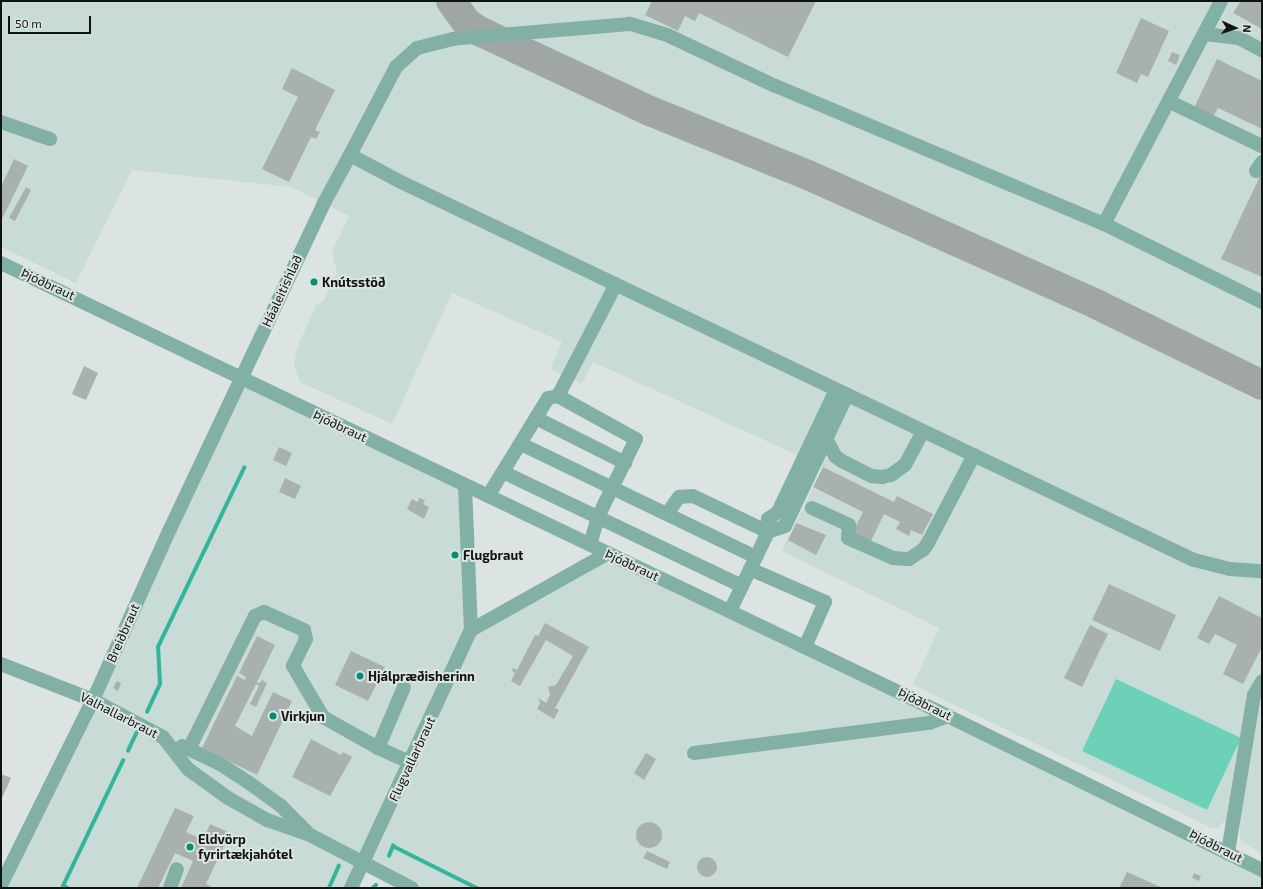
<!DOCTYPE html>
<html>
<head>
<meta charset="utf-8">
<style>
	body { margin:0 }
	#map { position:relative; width:1263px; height:889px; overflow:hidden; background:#dbe4e2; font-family:"Exo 2",sans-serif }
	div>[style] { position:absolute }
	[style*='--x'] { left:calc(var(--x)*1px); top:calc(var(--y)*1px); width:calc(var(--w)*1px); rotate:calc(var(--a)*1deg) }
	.built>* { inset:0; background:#c9dbd6 }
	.green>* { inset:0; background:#6dd0b9 }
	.stream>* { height:3.5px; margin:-1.75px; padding:0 1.75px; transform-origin:1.75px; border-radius:1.75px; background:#33b49b }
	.taxiway>* { height:30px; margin:-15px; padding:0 15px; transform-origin:15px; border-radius:15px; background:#a0a6a5 }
	.building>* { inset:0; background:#a8b1ae }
	.round { border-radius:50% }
	.minor>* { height:14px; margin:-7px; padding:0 7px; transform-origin:7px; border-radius:7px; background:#83b0a4 }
	.dots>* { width:11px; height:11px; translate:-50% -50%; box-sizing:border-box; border:2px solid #dbe4e2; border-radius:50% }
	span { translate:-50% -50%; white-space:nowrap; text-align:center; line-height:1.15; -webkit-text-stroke:4px #dbe4e2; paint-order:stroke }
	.poi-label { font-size:13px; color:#101312; font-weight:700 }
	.left { translate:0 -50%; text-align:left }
	.street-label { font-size:13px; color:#101312 }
	.frame { position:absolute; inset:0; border:2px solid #101312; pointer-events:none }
	.north { position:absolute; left:1215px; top:8px; width:40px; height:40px; -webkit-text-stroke:3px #dbe4e2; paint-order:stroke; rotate:93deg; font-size:11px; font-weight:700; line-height:16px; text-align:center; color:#101312 }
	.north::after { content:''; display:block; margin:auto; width:14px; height:18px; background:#101312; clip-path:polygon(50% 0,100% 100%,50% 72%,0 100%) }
	.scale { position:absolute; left:8px; top:16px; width:83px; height:18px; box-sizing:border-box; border:2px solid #101312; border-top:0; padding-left:5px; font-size:12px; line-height:14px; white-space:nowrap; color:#101312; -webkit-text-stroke:3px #dbe4e2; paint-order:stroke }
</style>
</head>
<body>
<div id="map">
	<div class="built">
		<i style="clip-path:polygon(1px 1px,1262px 1px,1262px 854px,1240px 840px,1240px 826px,1223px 822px,1219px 828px,1212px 828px,913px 685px,939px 628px,782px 551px,823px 467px,804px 458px,593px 362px,582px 384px,550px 369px,562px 342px,452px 293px,392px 424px,300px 382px,294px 365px,297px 348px,316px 305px,323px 302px,337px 272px,332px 252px,349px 216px,292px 187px,132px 170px,76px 283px,1px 247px)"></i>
		<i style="clip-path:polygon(241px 379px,465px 485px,471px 630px,608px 553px,1262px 870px,1262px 888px,412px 888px,362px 864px,351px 888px,6px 888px)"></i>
	</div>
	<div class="green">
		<i style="clip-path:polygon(1116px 679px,1241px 738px,1207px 810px,1082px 751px)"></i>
	</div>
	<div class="stream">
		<i style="--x:147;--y:712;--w:31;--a:-65"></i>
		<i style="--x:160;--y:684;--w:37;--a:-93"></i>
		<i style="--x:158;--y:647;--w:199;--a:-64.3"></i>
		<i style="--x:128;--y:751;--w:23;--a:-65"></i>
		<i style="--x:389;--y:856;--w:11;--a:-68"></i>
		<i style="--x:393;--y:846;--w:94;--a:26.6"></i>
		<i style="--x:67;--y:888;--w:4;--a:-153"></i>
		<i style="--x:63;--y:886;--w:139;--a:-64.4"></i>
		<i style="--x:329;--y:888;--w:24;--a:-66"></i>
		<i style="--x:373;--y:888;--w:4;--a:-45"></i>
	</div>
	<div class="taxiway">
		<i style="--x:451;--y:1;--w:27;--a:54"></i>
		<i style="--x:467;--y:23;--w:14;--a:34"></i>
		<i style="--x:479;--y:31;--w:189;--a:25.1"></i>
		<i style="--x:650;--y:111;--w:170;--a:22.1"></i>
		<i style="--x:808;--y:175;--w:318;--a:24.1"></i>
		<i style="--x:1098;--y:305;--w:182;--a:26"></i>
	</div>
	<div class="building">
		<i style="clip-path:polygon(652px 1px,816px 1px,788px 57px,699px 13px,695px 21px,685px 16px,678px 31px,645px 15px)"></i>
		<i style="clip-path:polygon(1241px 1px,1262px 1px,1262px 29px,1233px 13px)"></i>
		<i style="clip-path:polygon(1141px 18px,1169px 31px,1148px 77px,1141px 74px,1137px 83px,1116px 73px)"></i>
		<i style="clip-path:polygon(1172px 52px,1180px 55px,1176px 65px,1168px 61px)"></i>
		<i style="clip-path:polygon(1217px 59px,1262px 81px,1262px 129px,1218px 108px,1213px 117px,1194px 108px)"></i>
		<i style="clip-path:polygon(292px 68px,335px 90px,315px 130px,320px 132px,316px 139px,311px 137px,289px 182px,262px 169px,298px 97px,282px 89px)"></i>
		<i style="clip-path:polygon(14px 159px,28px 166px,1px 221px,1px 187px)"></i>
		<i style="clip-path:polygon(1260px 176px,1262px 177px,1262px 277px,1221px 259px)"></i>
		<i style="clip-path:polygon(26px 187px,31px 190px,15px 221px,9px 218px)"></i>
		<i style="clip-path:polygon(84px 366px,98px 373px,86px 400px,72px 394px)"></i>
		<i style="clip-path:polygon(279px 447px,292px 453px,286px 466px,273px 460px)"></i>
		<i style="clip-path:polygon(823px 467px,894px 502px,897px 496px,933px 514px,922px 535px,911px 530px,909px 536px,896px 529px,900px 522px,884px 514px,870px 543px,852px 534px,863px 512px,813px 487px)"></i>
		<i style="clip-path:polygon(285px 478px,301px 486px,295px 499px,279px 492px)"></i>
		<i style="clip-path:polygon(419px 498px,425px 500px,423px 504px,429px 507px,424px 519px,407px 509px,412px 499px,418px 502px)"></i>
		<i style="clip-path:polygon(796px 523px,826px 535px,816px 555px,788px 540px)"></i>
		<i style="clip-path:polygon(1109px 584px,1176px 615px,1160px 651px,1092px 620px)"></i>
		<i style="clip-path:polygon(1219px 596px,1262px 618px,1262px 647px,1243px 684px,1223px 674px,1237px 645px,1215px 634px,1209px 644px,1197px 638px)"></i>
		<i style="clip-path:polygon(545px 623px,589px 647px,555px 708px,559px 710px,554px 719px,537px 709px,540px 703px,538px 698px,546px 703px,550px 695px,548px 687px,556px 685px,573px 656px,546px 640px,520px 686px,511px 681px,515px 673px,512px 671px,513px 668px,517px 670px,535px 635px,538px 636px)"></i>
		<i style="clip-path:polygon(1090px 625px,1108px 634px,1082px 687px,1064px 678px)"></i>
		<i style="clip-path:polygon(257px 636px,275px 645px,257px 682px,260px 683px,262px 680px,267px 683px,256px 707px,250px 704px,259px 686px,256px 684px,235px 726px,252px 736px,273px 692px,292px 701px,257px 775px,202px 748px,237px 676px,245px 680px,246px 677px,239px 673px)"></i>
		<i style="clip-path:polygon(351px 651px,385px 667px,368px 701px,335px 685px)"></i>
		<i style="clip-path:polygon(117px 681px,121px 683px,118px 691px,113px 688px)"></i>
		<i style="clip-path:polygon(311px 739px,341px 755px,343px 752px,352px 757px,330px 796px,292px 777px)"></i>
		<i style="clip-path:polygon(646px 753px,656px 759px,644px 780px,634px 773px)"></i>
		<i style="clip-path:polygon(1px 774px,11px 778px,1px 800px)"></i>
		<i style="clip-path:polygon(175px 808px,194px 816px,186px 832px,203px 840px,210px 824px,230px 833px,206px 884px,214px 888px,181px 888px,193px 861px,175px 853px,158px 888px,137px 888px)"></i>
		<i class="round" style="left:636px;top:822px;width:26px;height:26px"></i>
		<i style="clip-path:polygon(647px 851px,670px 862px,667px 869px,643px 858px)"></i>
		<i class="round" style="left:697px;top:857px;width:20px;height:20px"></i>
		<i style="clip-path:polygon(1127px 872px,1163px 888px,1119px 888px)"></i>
		<i style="clip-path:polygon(1194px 873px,1201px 876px,1199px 881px,1192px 878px)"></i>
	</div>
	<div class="minor">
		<i style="--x:1205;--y:34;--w:34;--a:7"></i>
		<i style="--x:1239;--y:38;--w:26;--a:28"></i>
		<i style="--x:1170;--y:102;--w:102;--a:25.6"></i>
		<i style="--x:1;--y:122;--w:52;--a:19.1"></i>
		<i style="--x:1256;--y:171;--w:11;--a:-56"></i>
		<i style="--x:1104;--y:224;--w:252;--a:-62.3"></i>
		<i style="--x:1;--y:263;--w:1011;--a:25.55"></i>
		<i style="--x:913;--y:699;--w:389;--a:26.1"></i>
		<i style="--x:1262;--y:302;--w:176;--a:-153.7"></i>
		<i style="--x:1104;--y:224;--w:357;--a:-157.2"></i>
		<i style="--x:775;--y:86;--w:119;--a:-154.7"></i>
		<i style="--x:667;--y:35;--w:39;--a:-163"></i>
		<i style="--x:630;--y:24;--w:178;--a:175.2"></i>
		<i style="--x:453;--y:39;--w:37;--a:166"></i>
		<i style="--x:417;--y:48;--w:28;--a:138"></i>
		<i style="--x:396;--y:67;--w:99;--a:117.6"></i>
		<i style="--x:350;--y:155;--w:58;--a:27.9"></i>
		<i style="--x:401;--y:182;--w:878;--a:25.49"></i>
		<i style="--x:1194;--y:560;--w:37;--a:14"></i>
		<i style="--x:1230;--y:569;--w:32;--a:4"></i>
		<i style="--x:558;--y:396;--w:126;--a:-62.6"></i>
		<i style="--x:536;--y:418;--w:100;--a:26.8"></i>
		<i style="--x:824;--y:435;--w:24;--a:62"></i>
		<i style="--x:835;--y:456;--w:9;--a:36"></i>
		<i style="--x:842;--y:461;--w:34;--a:27"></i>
		<i style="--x:872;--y:476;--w:10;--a:6"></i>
		<i style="--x:882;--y:477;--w:9;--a:-13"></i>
		<i style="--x:891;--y:475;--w:17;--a:-36"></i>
		<i style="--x:905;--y:465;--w:38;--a:-62"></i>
		<i style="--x:521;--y:444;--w:261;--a:25.7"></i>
		<i style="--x:503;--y:472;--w:265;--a:25.5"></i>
		<i style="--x:488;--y:496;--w:115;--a:-58.5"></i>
		<i style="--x:548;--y:398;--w:10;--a:-11"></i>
		<i style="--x:558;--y:396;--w:89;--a:28.9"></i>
		<i style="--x:636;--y:439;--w:87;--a:116"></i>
		<i style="--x:598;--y:517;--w:29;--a:106"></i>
		<i style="--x:812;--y:508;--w:41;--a:24.7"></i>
		<i style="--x:849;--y:525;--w:13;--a:94"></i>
		<i style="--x:848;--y:538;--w:49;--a:24"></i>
		<i style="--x:893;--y:558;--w:16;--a:4"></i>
		<i style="--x:909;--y:559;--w:17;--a:-33"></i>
		<i style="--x:923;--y:550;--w:9;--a:-54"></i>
		<i style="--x:928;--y:543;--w:99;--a:-62.4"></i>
		<i style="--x:667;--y:514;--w:21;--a:-55"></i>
		<i style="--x:679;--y:497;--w:14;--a:-4"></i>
		<i style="--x:693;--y:496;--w:83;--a:25.6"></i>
		<i style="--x:768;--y:532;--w:18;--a:-19"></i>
		<i style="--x:785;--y:526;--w:145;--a:-64.7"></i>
		<i style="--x:750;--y:569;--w:82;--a:23.7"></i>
		<i style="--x:825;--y:602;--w:49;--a:114"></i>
		<i style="--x:730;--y:611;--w:88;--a:-64.3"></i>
		<i style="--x:768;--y:532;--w:13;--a:-90"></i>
		<i style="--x:768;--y:519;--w:12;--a:-35"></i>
		<i style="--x:778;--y:512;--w:135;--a:-64.6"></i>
		<i style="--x:471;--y:630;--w:157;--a:-29.3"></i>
		<i style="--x:1;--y:664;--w:99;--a:21.4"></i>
		<i style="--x:93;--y:700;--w:79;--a:27.9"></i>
		<i style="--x:163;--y:737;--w:41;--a:52"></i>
		<i style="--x:188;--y:769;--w:49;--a:35.9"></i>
		<i style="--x:228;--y:798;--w:45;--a:29.4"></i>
		<i style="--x:267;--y:820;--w:46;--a:19.2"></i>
		<i style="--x:310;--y:835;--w:115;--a:27.5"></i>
		<i style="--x:182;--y:746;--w:42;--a:25.3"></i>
		<i style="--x:220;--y:764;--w:33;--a:33"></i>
		<i style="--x:248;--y:782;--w:39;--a:36"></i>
		<i style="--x:280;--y:805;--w:38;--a:45"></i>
		<i style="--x:378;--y:748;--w:66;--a:-66.9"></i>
		<i style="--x:189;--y:749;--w:148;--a:-63.6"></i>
		<i style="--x:255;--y:616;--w:10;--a:-24"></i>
		<i style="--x:264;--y:612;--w:44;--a:24.2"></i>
		<i style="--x:304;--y:630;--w:9;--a:77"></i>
		<i style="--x:306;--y:639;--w:30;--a:116"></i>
		<i style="--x:293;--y:666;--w:59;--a:59.5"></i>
		<i style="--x:323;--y:717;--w:63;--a:29.4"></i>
		<i style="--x:378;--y:748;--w:36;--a:24"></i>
		<i style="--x:694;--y:753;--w:237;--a:-7.3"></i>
		<i style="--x:929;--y:723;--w:20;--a:-20"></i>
		<i style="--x:1228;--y:852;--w:159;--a:-80.6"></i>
		<i style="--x:1254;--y:695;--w:16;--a:-60"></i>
		<i style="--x:1;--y:885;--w:207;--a:-63.6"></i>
		<i style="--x:93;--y:700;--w:188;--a:-65.8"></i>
		<i style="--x:170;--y:529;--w:361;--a:-64.7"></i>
		<i style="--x:324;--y:203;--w:55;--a:-61.6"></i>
		<i style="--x:170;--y:888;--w:20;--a:-70"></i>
		<i style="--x:351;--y:888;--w:285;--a:-65.1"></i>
		<i style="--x:471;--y:630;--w:145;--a:-92.4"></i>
	</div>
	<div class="dots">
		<i style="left:314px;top:282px;background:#008e78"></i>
		<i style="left:455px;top:555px;background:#008e78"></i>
		<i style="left:360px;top:676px;background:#008e78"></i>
		<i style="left:273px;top:716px;background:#008e78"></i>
		<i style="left:190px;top:847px;background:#008e78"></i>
	</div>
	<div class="poi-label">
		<span class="left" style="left:322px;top:282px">Knútsstöð</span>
		<span class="left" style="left:463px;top:555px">Flugbraut</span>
		<span class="left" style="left:368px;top:676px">Hjálpræðisherinn</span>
		<span class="left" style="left:281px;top:716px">Virkjun</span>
		<span class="left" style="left:198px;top:847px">Eldvörp<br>fyrirtækjahótel</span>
	</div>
	<div class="street-label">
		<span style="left:48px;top:284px;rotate:25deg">Þjóðbraut</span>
		<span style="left:282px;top:291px;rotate:-65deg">Háaleitishlað</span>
		<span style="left:340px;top:426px;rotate:25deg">Þjóðbraut</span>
		<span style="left:632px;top:565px;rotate:25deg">Þjóðbraut</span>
		<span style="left:123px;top:633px;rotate:-66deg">Breiðbraut</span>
		<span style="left:925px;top:704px;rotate:26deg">Þjóðbraut</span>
		<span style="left:119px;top:715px;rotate:27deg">Valhallarbraut</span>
		<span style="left:412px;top:759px;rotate:-65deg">Flugvallarbraut</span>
		<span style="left:1216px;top:846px;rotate:27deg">Þjóðbraut</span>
	</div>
	<div class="frame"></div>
	<div class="north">N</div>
	<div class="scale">50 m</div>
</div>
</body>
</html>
